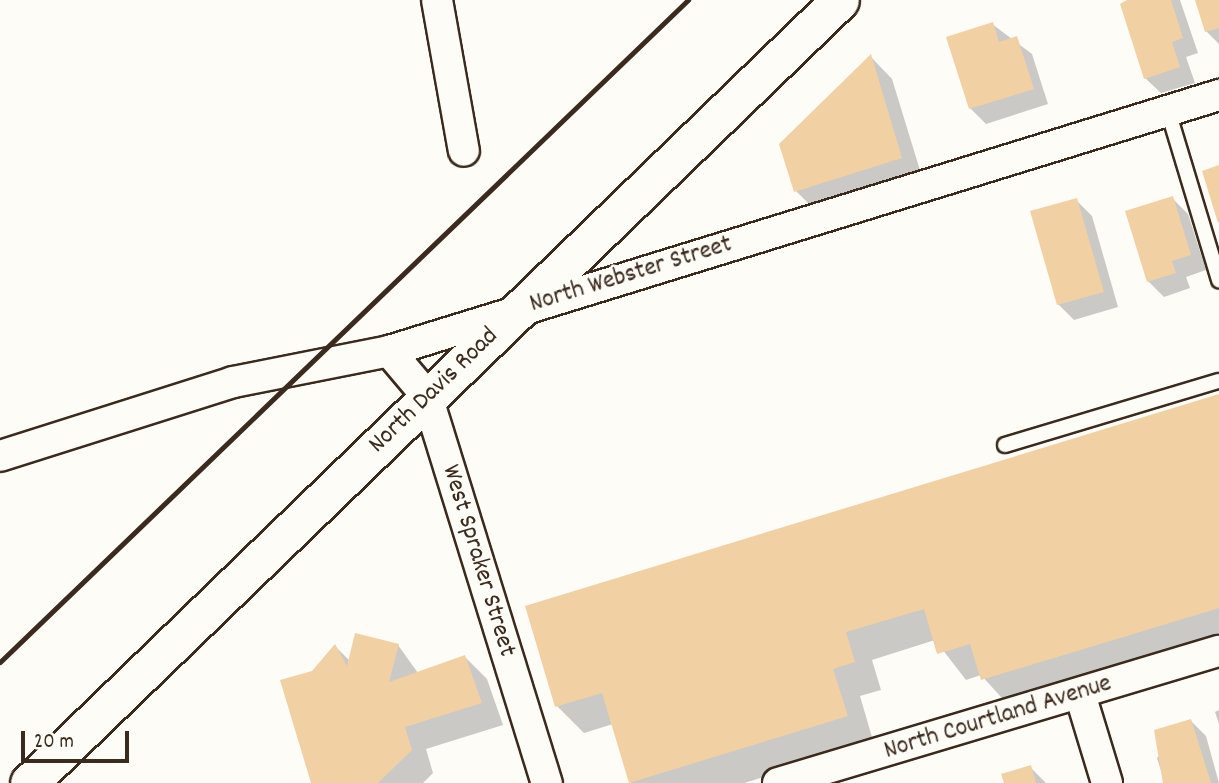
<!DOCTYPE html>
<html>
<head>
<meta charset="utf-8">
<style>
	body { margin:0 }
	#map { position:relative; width:1219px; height:783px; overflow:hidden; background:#fdfcf7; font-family:Dekko,sans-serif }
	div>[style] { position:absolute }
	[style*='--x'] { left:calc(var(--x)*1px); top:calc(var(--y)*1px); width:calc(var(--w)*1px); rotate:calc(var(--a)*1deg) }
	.shadow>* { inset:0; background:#0003 }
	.building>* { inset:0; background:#f1d1a3 }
	.roads { filter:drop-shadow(2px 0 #3b2a1e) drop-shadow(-2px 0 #3b2a1e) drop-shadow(0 2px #3b2a1e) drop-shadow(0 -2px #3b2a1e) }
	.service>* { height:14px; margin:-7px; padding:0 7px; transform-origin:7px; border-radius:7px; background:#fdfcf7 }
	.minor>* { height:30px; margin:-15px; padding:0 15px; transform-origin:15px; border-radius:15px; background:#fdfcf7 }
	.tertiary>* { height:37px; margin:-18.5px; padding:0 18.5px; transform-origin:18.5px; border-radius:18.5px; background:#fdfcf7 }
	.rail>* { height:5px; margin:-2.5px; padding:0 2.5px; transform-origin:2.5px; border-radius:2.5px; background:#3b2a1e }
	span { translate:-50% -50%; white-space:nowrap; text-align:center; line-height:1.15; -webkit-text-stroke:5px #fdfcf7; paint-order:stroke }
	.street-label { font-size:26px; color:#3b2a1e }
	.scale { position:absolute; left:21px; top:731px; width:108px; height:32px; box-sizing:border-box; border:4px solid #3b2a1e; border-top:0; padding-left:9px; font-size:21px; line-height:24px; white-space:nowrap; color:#3b2a1e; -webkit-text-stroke:5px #fdfcf7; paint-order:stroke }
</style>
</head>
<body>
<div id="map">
	<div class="shadow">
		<i style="clip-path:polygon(1129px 0,1180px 0,1198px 53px,1186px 57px,1195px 83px,1161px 93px,1145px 78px)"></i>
		<i style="clip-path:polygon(1199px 0,1219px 0,1219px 44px,1206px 31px)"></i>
		<i style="clip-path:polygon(992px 24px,1032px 54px,1048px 104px,986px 124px,970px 108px)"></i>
		<i style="clip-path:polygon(871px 57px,892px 79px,923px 180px,818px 213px,796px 191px)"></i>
		<i style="clip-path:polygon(1172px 198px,1188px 214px,1206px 270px,1186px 277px,1190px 288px,1164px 297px,1148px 281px)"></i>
		<i style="clip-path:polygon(1076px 200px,1092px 216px,1118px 307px,1074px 320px,1058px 304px)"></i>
		<i style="clip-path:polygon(1219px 396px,1219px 643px,1010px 707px,981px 675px,966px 680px,935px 640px,872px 660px,881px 690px,860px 696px,874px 744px,744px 783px,631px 783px,613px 724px,584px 733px,557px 706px)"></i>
		<i style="clip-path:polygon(398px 645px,418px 673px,465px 657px,487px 679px,503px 725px,426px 749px,433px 773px,423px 783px,312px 783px,313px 672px,335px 646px,350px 661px)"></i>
		<i style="clip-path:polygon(1219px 710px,1219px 724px,1215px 712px)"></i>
		<i style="clip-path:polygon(1191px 721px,1206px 736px,1219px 783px,1165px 783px,1157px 758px)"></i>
		<i style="clip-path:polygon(1030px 767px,1046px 783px,1005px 783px)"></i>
	</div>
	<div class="building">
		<i style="clip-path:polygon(1127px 0,1171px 0,1183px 38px,1172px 42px,1180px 67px,1144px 79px,1120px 4px)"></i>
		<i style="clip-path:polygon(1195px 0,1219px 0,1219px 28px,1205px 32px)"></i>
		<i style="clip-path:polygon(993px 22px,999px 42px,1017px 36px,1034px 89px,969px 109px,946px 37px)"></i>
		<i style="clip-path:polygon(871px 54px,902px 158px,794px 192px,779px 144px)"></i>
		<i style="clip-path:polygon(1219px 165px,1219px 222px,1218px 223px,1202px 171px)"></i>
		<i style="clip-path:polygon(1173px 196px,1191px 255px,1172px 261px,1176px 273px,1147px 282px,1125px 211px)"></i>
		<i style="clip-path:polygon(1077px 198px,1104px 292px,1057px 305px,1030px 211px)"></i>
		<i style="clip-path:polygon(1219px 394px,1219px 608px,981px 680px,970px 644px,937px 654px,924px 609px,846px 632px,855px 662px,833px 669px,848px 716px,629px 783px,602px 693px,555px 707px,525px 606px)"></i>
		<i style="clip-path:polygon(355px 633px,399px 644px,389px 682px,465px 655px,482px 703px,405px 727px,412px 750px,378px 783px,311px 783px,280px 680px,312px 671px,335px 644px,347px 666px)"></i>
		<i style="clip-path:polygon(1191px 719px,1211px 783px,1163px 783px,1154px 730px)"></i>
		<i style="clip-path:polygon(1031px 765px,1036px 783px,1004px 783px,1001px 774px)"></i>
	</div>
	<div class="roads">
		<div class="service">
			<i style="--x:1168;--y:111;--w:177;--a:73.2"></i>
			<i style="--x:1005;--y:445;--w:223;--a:-16.7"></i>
		</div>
		<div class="minor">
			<i style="--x:437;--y:0;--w:153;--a:79.9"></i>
			<i style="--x:389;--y:351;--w:59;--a:49.8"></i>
			<i style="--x:427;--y:396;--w:405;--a:72.8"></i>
			<i style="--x:0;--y:456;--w:244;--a:-17.6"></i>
			<i style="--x:233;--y:382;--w:159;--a:-11.2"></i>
			<i style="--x:389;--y:351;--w:869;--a:-17.14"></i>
			<i style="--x:1080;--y:694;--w:93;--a:73.1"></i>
			<i style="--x:778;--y:783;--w:460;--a:-16.7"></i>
		</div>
		<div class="tertiary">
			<i style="--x:29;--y:783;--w:1127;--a:-43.99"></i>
		</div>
	</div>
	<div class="rail">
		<i style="--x:0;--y:662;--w:955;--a:-43.9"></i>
	</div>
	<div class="street-label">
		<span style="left:631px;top:275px;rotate:-17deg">North Webster Street</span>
		<span style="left:434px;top:391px;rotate:-44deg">North Davis Road</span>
		<span style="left:478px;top:561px;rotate:73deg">West Spraker Street</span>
		<span style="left:998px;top:718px;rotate:-17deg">North Courtland Avenue</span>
	</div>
	<div class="scale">20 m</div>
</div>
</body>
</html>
